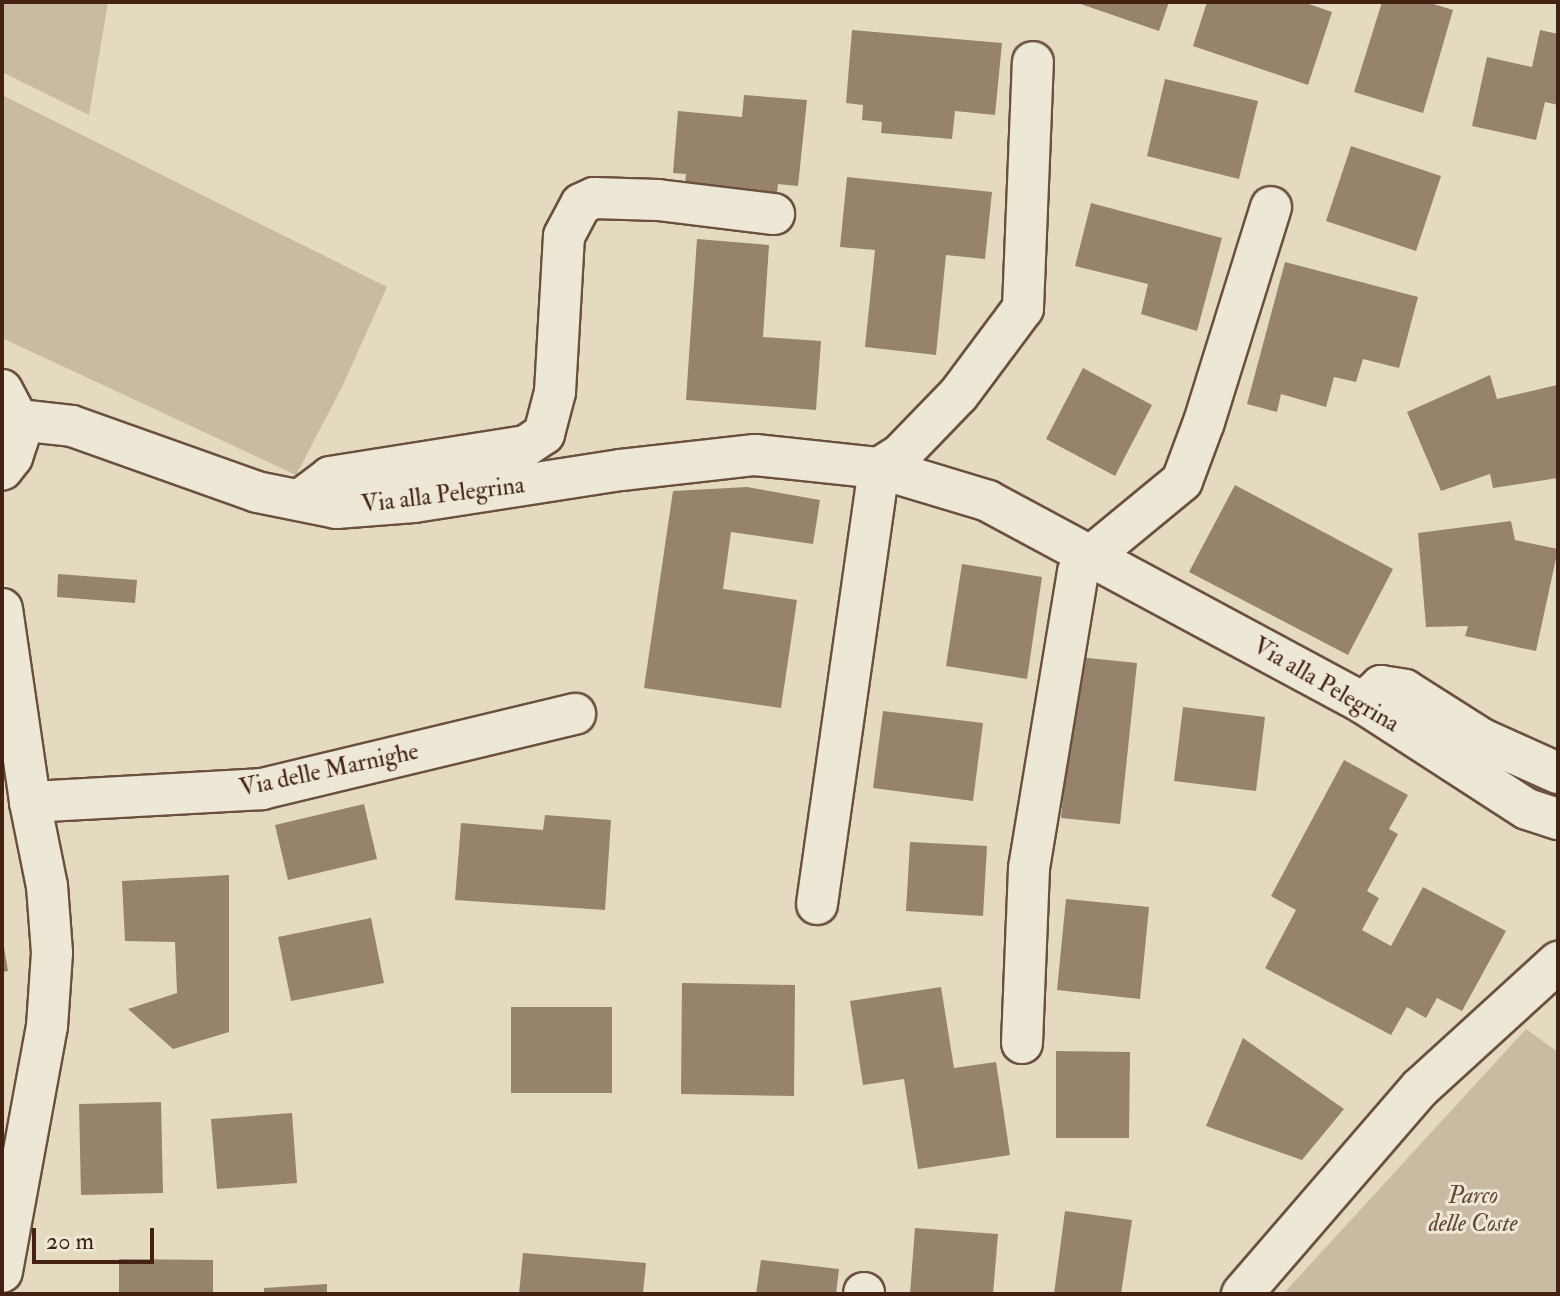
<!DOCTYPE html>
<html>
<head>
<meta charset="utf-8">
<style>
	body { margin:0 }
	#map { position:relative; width:1560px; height:1296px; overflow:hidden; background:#e4dac0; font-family:"IM FELL Double Pica",serif }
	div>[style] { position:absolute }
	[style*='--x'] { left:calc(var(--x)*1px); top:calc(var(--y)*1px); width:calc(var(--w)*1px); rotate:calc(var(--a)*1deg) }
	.green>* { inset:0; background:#c9bba2 }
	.building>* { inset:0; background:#97826c }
	.roads { filter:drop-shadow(2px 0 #6b503e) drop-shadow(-2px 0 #6b503e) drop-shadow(0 2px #6b503e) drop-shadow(0 -2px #6b503e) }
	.minor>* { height:40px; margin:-20px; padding:0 20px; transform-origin:20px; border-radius:20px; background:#ede7d6 }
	span { translate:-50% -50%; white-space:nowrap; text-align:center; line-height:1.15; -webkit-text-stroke:6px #ede7d6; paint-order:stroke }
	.street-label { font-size:24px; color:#432212 }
	.park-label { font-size:24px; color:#644836; font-style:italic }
	.frame { position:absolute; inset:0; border:4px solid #432212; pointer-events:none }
	.scale { position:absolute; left:32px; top:1228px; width:122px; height:36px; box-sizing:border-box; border:4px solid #432212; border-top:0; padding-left:10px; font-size:24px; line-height:28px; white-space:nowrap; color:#432212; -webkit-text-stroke:6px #ede7d6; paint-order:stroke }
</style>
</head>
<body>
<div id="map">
	<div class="green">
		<i style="clip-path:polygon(2px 2px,108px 2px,89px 115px,2px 72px)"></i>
		<i style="clip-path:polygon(2px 95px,387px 287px,342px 387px,296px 475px,2px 338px)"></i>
		<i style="clip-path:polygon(1526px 1029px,1558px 1052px,1558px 1294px,1283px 1294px)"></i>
	</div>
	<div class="building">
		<i style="clip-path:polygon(1075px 2px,1169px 2px,1159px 31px)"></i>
		<i style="clip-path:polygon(1207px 2px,1303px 2px,1332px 12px,1308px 85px,1193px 46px)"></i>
		<i style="clip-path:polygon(1382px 2px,1427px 2px,1453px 10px,1423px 113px,1354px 92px)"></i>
		<i style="clip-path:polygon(852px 30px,1002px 43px,995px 115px,955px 111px,952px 139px,881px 133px,882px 122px,862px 120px,863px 105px,846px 103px)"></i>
		<i style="clip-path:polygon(1540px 30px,1558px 34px,1558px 105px,1545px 102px,1536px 140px,1472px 126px,1487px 57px,1532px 67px)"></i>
		<i style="clip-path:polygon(1165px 79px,1258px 101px,1239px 179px,1147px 156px)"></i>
		<i style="clip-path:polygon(744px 95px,807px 100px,798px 186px,778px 184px,776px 202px,684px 194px,686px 174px,673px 173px,678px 111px,742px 117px)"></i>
		<i style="clip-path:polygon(1351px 146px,1441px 176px,1416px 251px,1326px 221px)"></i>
		<i style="clip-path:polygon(847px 177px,992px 192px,985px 259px,946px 255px,936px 355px,865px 347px,875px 250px,840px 247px)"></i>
		<i style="clip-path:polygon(1091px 203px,1222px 238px,1197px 331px,1141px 314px,1148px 284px,1075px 266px)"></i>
		<i style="clip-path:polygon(697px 239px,769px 245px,763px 337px,821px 341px,816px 410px,686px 400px)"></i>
		<i style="clip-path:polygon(1285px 262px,1418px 297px,1399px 368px,1363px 359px,1356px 382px,1334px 377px,1326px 407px,1281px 394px,1277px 412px,1247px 404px)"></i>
		<i style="clip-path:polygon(1083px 368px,1152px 405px,1115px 476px,1046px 439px)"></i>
		<i style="clip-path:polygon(1490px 375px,1497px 399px,1557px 385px,1558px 478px,1493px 488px,1490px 474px,1441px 491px,1407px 412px)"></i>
		<i style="clip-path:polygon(1235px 485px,1393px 569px,1348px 655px,1189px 572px)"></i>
		<i style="clip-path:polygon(747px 487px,820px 500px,813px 544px,731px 532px,723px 589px,797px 600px,781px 708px,644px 688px,673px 491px)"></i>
		<i style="clip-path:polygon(1511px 521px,1515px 540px,1558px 549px,1536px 651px,1465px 636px,1468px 626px,1426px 627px,1418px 533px)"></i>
		<i style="clip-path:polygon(962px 564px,1042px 577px,1027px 679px,946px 666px)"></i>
		<i style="clip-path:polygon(58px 574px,137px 580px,135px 603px,57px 597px)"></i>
		<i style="clip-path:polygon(1078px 657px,1137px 663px,1120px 824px,1061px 818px)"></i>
		<i style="clip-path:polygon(1183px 707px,1265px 717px,1256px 791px,1174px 781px)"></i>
		<i style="clip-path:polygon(883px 711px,983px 723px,973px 801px,873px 788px)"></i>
		<i style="clip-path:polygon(1344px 760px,1408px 795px,1389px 829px,1398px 834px,1367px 891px,1379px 898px,1362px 930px,1391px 946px,1423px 887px,1506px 931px,1462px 1011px,1437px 998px,1426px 1018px,1407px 1007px,1391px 1035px,1265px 968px,1296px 910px,1271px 896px)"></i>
		<i style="clip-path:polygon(364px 804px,377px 859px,288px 880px,275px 825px)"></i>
		<i style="clip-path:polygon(545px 815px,611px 820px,605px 910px,455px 900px,461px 823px,543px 830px)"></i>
		<i style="clip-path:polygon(910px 842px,987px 846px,983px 916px,906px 911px)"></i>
		<i style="clip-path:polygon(229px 875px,229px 1032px,173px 1049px,128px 1009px,177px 993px,175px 942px,125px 941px,122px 881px)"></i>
		<i style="clip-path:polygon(1066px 899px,1149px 907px,1140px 999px,1057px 990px)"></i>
		<i style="clip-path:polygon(371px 918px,384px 983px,291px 1001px,278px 937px)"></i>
		<i style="clip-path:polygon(2px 936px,8px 971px,2px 972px)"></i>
		<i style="clip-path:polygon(682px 983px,795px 985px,794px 1096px,681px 1094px)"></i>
		<i style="clip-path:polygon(941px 987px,954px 1068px,996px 1062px,1010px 1155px,918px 1169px,904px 1079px,863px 1085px,850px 1001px)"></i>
		<i style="clip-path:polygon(511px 1007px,612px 1007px,612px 1093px,511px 1093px)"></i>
		<i style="clip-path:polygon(1243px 1038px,1344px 1109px,1302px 1160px,1206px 1126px)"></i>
		<i style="clip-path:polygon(1056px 1051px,1130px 1052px,1129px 1138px,1056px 1138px)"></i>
		<i style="clip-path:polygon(161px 1102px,163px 1193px,81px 1195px,79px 1104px)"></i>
		<i style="clip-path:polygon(292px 1113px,297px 1183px,217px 1189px,211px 1119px)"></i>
		<i style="clip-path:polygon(1065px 1211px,1132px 1220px,1121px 1294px,1054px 1294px)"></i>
		<i style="clip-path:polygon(915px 1228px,998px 1234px,993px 1294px,910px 1294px)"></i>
		<i style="clip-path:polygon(523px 1253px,646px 1263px,643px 1294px,519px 1294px)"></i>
		<i style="clip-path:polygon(119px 1259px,213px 1260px,213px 1294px,119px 1294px)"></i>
		<i style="clip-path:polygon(761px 1260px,839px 1269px,836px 1294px,756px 1294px)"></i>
		<i style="clip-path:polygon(327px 1284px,327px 1294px,264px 1294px,264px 1288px)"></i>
	</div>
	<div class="roads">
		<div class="minor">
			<i style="--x:2;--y:390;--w:34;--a:62"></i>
			<i style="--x:18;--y:420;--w:19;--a:90"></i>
			<i style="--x:18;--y:439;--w:19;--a:108"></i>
			<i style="--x:12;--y:457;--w:16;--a:128"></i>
			<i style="--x:18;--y:420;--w:54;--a:6.3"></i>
			<i style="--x:72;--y:426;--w:196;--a:19.6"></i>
			<i style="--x:257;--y:492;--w:81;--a:11.4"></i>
			<i style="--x:336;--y:508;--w:78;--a:-4.4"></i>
			<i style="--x:414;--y:502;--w:209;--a:-8.8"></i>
			<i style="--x:621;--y:470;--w:135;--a:-6.4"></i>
			<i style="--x:755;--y:455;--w:125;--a:6"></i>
			<i style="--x:879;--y:468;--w:114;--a:16.8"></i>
			<i style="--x:988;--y:501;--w:426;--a:28.3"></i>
			<i style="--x:1363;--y:703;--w:195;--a:32.9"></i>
			<i style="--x:1527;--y:809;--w:33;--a:18"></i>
			<i style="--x:300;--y:500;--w:38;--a:-37"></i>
			<i style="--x:330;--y:477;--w:198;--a:-9"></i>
			<i style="--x:526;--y:446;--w:22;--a:-34"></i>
			<i style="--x:544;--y:434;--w:43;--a:-75.3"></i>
			<i style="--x:555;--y:392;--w:156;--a:-86.7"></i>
			<i style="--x:564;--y:236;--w:36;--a:-62"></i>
			<i style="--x:581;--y:204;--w:14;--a:-25"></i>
			<i style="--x:594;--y:198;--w:64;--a:1.8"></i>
			<i style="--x:658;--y:200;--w:117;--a:6.9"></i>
			<i style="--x:2;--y:609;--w:195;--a:81.7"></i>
			<i style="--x:30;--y:802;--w:86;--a:78.6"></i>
			<i style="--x:47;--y:886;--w:67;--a:85.7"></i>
			<i style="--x:52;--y:953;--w:73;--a:93.9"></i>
			<i style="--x:47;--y:1026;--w:250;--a:100.4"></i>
			<i style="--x:1363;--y:703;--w:25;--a:-43"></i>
			<i style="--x:1381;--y:686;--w:24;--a:9"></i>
			<i style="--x:1405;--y:690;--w:91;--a:32.5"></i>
			<i style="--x:1482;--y:739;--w:83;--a:24.1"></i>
			<i style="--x:30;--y:802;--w:232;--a:-3.2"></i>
			<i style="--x:262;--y:789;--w:322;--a:-13.5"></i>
			<i style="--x:817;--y:904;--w:440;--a:-81.9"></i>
			<i style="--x:879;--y:468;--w:26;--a:-32"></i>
			<i style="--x:901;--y:454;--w:83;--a:-46"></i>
			<i style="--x:959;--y:394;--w:107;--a:-53.3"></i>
			<i style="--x:1023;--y:308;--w:246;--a:-87.7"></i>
			<i style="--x:1022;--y:1043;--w:175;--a:-87.7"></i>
			<i style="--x:1029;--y:868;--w:300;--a:-80.6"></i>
			<i style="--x:1078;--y:572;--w:21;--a:-51"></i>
			<i style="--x:1091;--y:556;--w:118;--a:-39.5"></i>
			<i style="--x:1182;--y:481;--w:63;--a:-69.6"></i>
			<i style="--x:1204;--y:422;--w:225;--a:-72.7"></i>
			<i style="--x:864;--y:1294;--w:1;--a:-90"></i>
			<i style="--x:1242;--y:1294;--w:272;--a:-49.2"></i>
			<i style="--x:1420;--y:1088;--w:187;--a:-42.4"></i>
		</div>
	</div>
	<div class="street-label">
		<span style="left:443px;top:495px;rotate:-7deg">Via alla Pelegrina</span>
		<span style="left:1326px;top:685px;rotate:30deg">Via alla Pelegrina</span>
		<span style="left:329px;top:770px;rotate:-12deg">Via delle Marnighe</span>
	</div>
	<div class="park-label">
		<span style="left:1473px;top:1210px">Parco<br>delle Coste</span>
	</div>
	<div class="frame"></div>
	<div class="scale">20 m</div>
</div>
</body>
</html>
